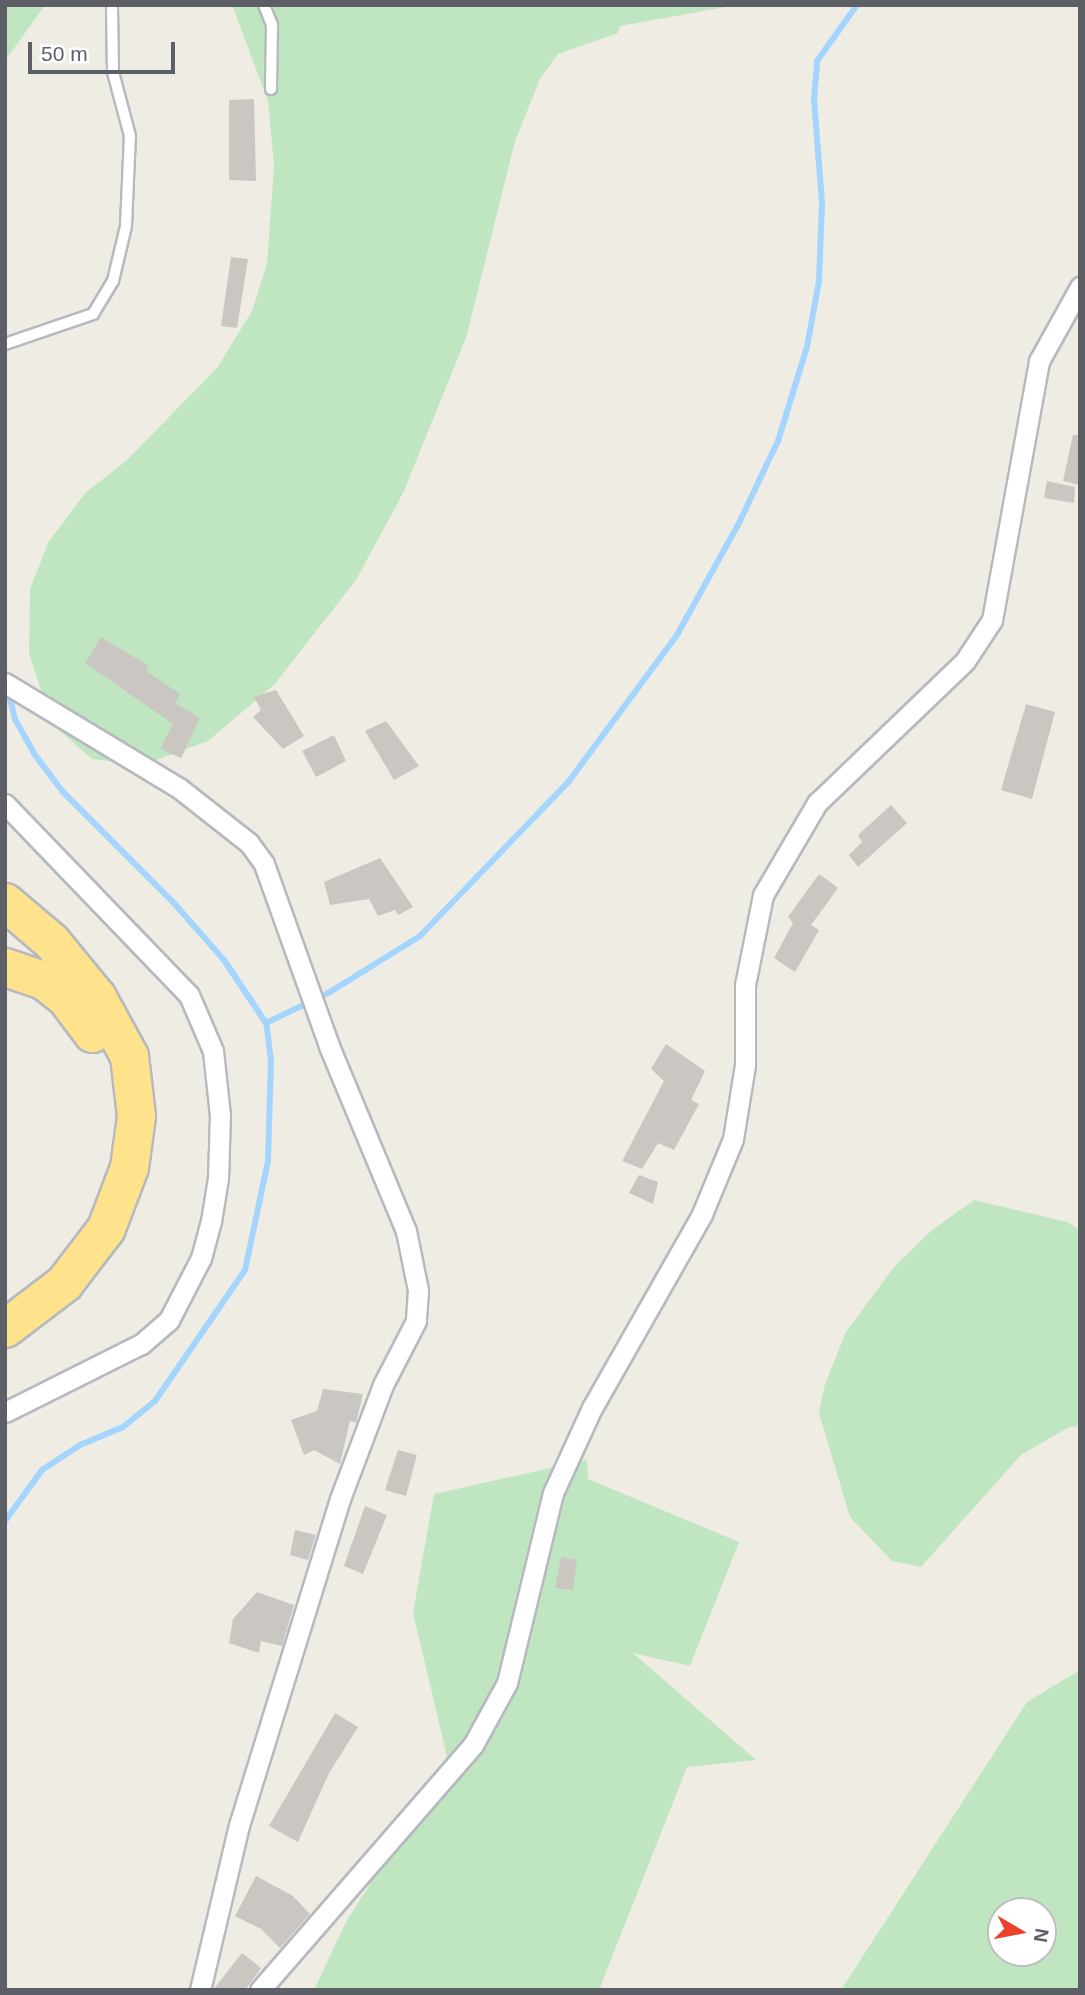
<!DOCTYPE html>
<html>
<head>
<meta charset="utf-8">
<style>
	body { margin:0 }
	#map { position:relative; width:1085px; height:1995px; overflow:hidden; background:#efece4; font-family:Helvetica,sans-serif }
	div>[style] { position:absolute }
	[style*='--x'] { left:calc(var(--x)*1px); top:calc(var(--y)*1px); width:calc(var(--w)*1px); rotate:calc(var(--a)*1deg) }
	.green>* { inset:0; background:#c0e6c1 }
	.stream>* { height:6px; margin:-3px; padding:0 3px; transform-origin:3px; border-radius:3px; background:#a3d5ff }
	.building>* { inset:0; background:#cac6c1 }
	.roads { filter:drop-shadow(2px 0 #b6b9be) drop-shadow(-2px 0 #b6b9be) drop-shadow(0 2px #b6b9be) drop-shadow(0 -2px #b6b9be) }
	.service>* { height:10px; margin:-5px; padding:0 5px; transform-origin:5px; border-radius:5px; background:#fff }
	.minor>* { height:19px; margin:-9.5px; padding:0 9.5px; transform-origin:9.5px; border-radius:9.5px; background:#fff }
	.motorway>* { height:37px; margin:-18.5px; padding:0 18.5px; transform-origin:18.5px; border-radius:18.5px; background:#fee38c }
	span { translate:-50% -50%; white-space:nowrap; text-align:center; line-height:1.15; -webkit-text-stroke:6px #fff; paint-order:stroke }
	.frame { position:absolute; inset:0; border:7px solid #5c5f65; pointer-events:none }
	.north { position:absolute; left:987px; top:1897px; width:70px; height:70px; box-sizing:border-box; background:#fff; border:2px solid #bebfc1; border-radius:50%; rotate:100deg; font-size:19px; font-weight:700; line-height:28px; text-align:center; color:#5c5f65 }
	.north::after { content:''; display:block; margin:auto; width:24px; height:32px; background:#eb412d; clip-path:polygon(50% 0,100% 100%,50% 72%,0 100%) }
	.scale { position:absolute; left:28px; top:42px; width:147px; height:32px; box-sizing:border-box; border:4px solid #5c5f65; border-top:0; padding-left:9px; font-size:21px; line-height:24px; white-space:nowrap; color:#5c5f65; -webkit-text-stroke:5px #fff; paint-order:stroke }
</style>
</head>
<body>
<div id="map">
	<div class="green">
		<i style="clip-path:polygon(5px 5px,45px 5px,5px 61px)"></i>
		<i style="clip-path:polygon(232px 5px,737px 5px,620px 26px,618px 33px,558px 54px,540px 79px,515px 141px,466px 338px,403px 493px,356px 580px,274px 685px,208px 741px,143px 765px,92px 759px,52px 724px,29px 653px,30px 589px,48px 543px,85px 493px,126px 461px,217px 368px,252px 311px,267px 264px,274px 166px,268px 101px)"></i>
		<i style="clip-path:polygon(974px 1200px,1067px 1222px,1080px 1230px,1080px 1426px,1069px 1427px,1021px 1455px,921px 1567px,892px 1561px,850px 1517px,819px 1413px,825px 1384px,846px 1332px,894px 1267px,932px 1230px)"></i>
		<i style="clip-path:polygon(587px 1460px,588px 1479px,739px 1542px,690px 1666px,633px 1653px,756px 1760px,687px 1767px,599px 1990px,314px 1990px,346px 1922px,448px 1761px,413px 1613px,434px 1494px)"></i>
		<i style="clip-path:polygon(evenodd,1080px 1670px,1080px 1990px,841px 1990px,1027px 1702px,1080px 1670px,1043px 1911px,1043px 1953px,1001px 1953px,1001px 1911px,1043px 1911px)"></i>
	</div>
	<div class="stream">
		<i style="--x:266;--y:1023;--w:71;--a:-25.8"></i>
		<i style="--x:330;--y:992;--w:106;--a:-31.9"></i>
		<i style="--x:420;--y:936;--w:215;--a:-46.1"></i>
		<i style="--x:569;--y:781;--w:182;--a:-53.5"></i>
		<i style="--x:677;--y:635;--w:128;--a:-61"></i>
		<i style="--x:739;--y:523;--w:91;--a:-64.6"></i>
		<i style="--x:778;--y:441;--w:98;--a:-72.9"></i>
		<i style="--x:807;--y:347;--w:67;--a:-79.7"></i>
		<i style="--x:819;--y:281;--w:78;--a:-87.8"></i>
		<i style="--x:822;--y:203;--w:104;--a:-94.4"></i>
		<i style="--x:814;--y:99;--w:38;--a:-85"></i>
		<i style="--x:817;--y:61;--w:69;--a:-54.5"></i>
		<i style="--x:5;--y:1521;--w:63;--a:-54"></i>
		<i style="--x:42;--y:1470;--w:45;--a:-33.3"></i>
		<i style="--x:80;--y:1445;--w:47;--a:-22.7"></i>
		<i style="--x:123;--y:1427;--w:41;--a:-39.1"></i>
		<i style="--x:155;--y:1401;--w:159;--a:-55.5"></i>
		<i style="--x:245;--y:1270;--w:111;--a:-78.1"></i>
		<i style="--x:268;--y:1161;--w:100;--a:-88.3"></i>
		<i style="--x:271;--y:1061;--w:38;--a:-97"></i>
		<i style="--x:266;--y:1023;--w:76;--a:-123.7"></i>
		<i style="--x:224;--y:960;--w:76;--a:-131.3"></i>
		<i style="--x:174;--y:903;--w:157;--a:-135"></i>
		<i style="--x:63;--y:792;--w:46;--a:-127.1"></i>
		<i style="--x:35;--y:755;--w:41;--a:-119.1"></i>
		<i style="--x:15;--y:719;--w:30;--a:-104"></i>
	</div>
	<div class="building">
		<i style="clip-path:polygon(254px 99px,256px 181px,229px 180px,229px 100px)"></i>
		<i style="clip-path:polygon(231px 257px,248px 259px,237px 328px,221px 326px)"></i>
		<i style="clip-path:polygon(1073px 435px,1080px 435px,1080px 485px,1063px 481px)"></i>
		<i style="clip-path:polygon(1047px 481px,1075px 487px,1074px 503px,1044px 498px)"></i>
		<i style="clip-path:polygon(101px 637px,149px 666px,146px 671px,180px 694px,175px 703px,200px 718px,181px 758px,160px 749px,173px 724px,85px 663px)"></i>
		<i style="clip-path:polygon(276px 690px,304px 736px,283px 749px,253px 717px,261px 710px,254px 697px)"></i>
		<i style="clip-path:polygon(1026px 704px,1055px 712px,1032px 799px,1001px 790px)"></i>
		<i style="clip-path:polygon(386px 721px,419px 766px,394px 780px,365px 731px)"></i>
		<i style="clip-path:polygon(334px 735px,346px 761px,316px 777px,302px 751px)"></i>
		<i style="clip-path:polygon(891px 805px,907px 823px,858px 867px,849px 855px,862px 842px,858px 835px)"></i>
		<i style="clip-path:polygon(380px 858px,413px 907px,398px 915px,395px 910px,378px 916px,369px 899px,330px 905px,324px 882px)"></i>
		<i style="clip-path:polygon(819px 874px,838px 888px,811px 925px,819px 930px,795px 972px,774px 958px,793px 923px,788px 917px)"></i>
		<i style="clip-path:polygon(666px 1044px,705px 1071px,691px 1100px,699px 1104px,674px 1150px,658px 1143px,642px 1169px,622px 1161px,664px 1081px,651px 1069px)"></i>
		<i style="clip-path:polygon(639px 1175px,658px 1182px,653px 1204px,629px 1193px)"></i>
		<i style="clip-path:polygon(323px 1389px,363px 1394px,356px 1423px,350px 1421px,340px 1464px,314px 1450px,304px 1455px,291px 1420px,317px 1411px)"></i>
		<i style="clip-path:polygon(398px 1450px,417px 1455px,406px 1496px,385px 1490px)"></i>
		<i style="clip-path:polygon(365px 1506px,387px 1515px,363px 1574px,344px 1566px)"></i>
		<i style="clip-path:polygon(295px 1530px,316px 1535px,308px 1560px,290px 1555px)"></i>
		<i style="clip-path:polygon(561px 1557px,577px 1560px,573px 1590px,555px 1588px)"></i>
		<i style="clip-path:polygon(257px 1592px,294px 1605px,282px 1646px,261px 1641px,259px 1653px,229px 1643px,233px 1619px)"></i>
		<i style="clip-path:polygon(335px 1713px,358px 1727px,329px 1773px,298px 1842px,269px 1826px)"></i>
		<i style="clip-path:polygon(256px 1876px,293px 1896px,310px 1914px,280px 1948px,261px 1929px,235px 1916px)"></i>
		<i style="clip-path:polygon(242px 1953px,261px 1968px,245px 1990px,213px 1990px)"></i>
	</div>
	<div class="roads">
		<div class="service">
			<i style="--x:264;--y:5;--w:22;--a:68"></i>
			<i style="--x:272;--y:25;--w:64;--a:90.9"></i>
			<i style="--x:5;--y:344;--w:93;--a:-18.8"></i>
			<i style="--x:93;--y:314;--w:39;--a:-59"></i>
			<i style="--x:113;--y:281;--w:57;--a:-76.7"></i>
			<i style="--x:126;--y:226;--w:90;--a:-87.5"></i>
			<i style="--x:130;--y:136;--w:66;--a:-104.9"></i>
			<i style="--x:113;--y:72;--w:67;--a:-90.9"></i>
		</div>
		<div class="minor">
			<i style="--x:5;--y:683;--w:203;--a:31.1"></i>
			<i style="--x:179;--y:788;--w:89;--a:38.2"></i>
			<i style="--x:249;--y:843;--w:26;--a:54"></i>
			<i style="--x:264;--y:864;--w:193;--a:70.3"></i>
			<i style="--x:329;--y:1046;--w:200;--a:67.4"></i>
			<i style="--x:406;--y:1231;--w:60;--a:78.5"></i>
			<i style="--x:418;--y:1290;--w:31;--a:94"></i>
			<i style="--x:416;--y:1321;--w:72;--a:117.3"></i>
			<i style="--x:383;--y:1385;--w:122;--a:110.7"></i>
			<i style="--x:340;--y:1499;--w:341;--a:107.2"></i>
			<i style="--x:239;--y:1825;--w:170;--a:103.3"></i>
			<i style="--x:5;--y:804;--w:265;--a:46.1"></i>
			<i style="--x:189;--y:995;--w:61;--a:66.8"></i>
			<i style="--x:213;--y:1051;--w:64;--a:83.8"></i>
			<i style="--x:220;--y:1115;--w:63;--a:91.8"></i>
			<i style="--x:218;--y:1178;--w:44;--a:99.2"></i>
			<i style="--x:211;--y:1221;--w:38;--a:105"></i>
			<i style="--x:201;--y:1258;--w:70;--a:117.3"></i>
			<i style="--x:169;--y:1320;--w:37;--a:139"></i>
			<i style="--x:141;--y:1344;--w:152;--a:153.4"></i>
			<i style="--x:260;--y:1990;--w:325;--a:-49"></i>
			<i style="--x:473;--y:1745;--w:71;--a:-61.3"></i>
			<i style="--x:507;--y:1683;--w:195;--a:-76.4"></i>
			<i style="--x:553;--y:1493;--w:94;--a:-65.4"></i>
			<i style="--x:592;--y:1408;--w:223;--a:-60.4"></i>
			<i style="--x:702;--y:1214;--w:81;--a:-67.5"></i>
			<i style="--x:733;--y:1139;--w:75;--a:-80.8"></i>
			<i style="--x:745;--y:1065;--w:80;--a:-90"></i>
			<i style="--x:745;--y:985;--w:92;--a:-78.7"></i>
			<i style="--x:763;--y:895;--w:107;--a:-59.6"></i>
			<i style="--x:817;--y:803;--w:205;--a:-43.8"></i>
			<i style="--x:965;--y:661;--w:49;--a:-56.6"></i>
			<i style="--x:992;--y:620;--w:263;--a:-79.7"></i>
			<i style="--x:1039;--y:361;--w:85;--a:-61"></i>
		</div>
		<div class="motorway">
			<i style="--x:5;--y:902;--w:60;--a:40.3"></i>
			<i style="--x:51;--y:941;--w:72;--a:50.6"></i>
			<i style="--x:97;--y:997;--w:67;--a:61.5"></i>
			<i style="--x:129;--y:1056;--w:60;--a:83.3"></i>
			<i style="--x:136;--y:1116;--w:51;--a:97.8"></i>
			<i style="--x:129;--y:1167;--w:65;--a:110.7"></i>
			<i style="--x:106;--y:1228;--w:69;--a:127.4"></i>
			<i style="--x:64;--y:1283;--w:74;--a:142.7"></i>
			<i style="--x:5;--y:967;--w:40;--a:18.9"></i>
			<i style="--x:43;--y:980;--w:28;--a:38"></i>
			<i style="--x:65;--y:997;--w:45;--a:53.1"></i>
		</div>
	</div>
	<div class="frame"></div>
	<div class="north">N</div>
	<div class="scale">50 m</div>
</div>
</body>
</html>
